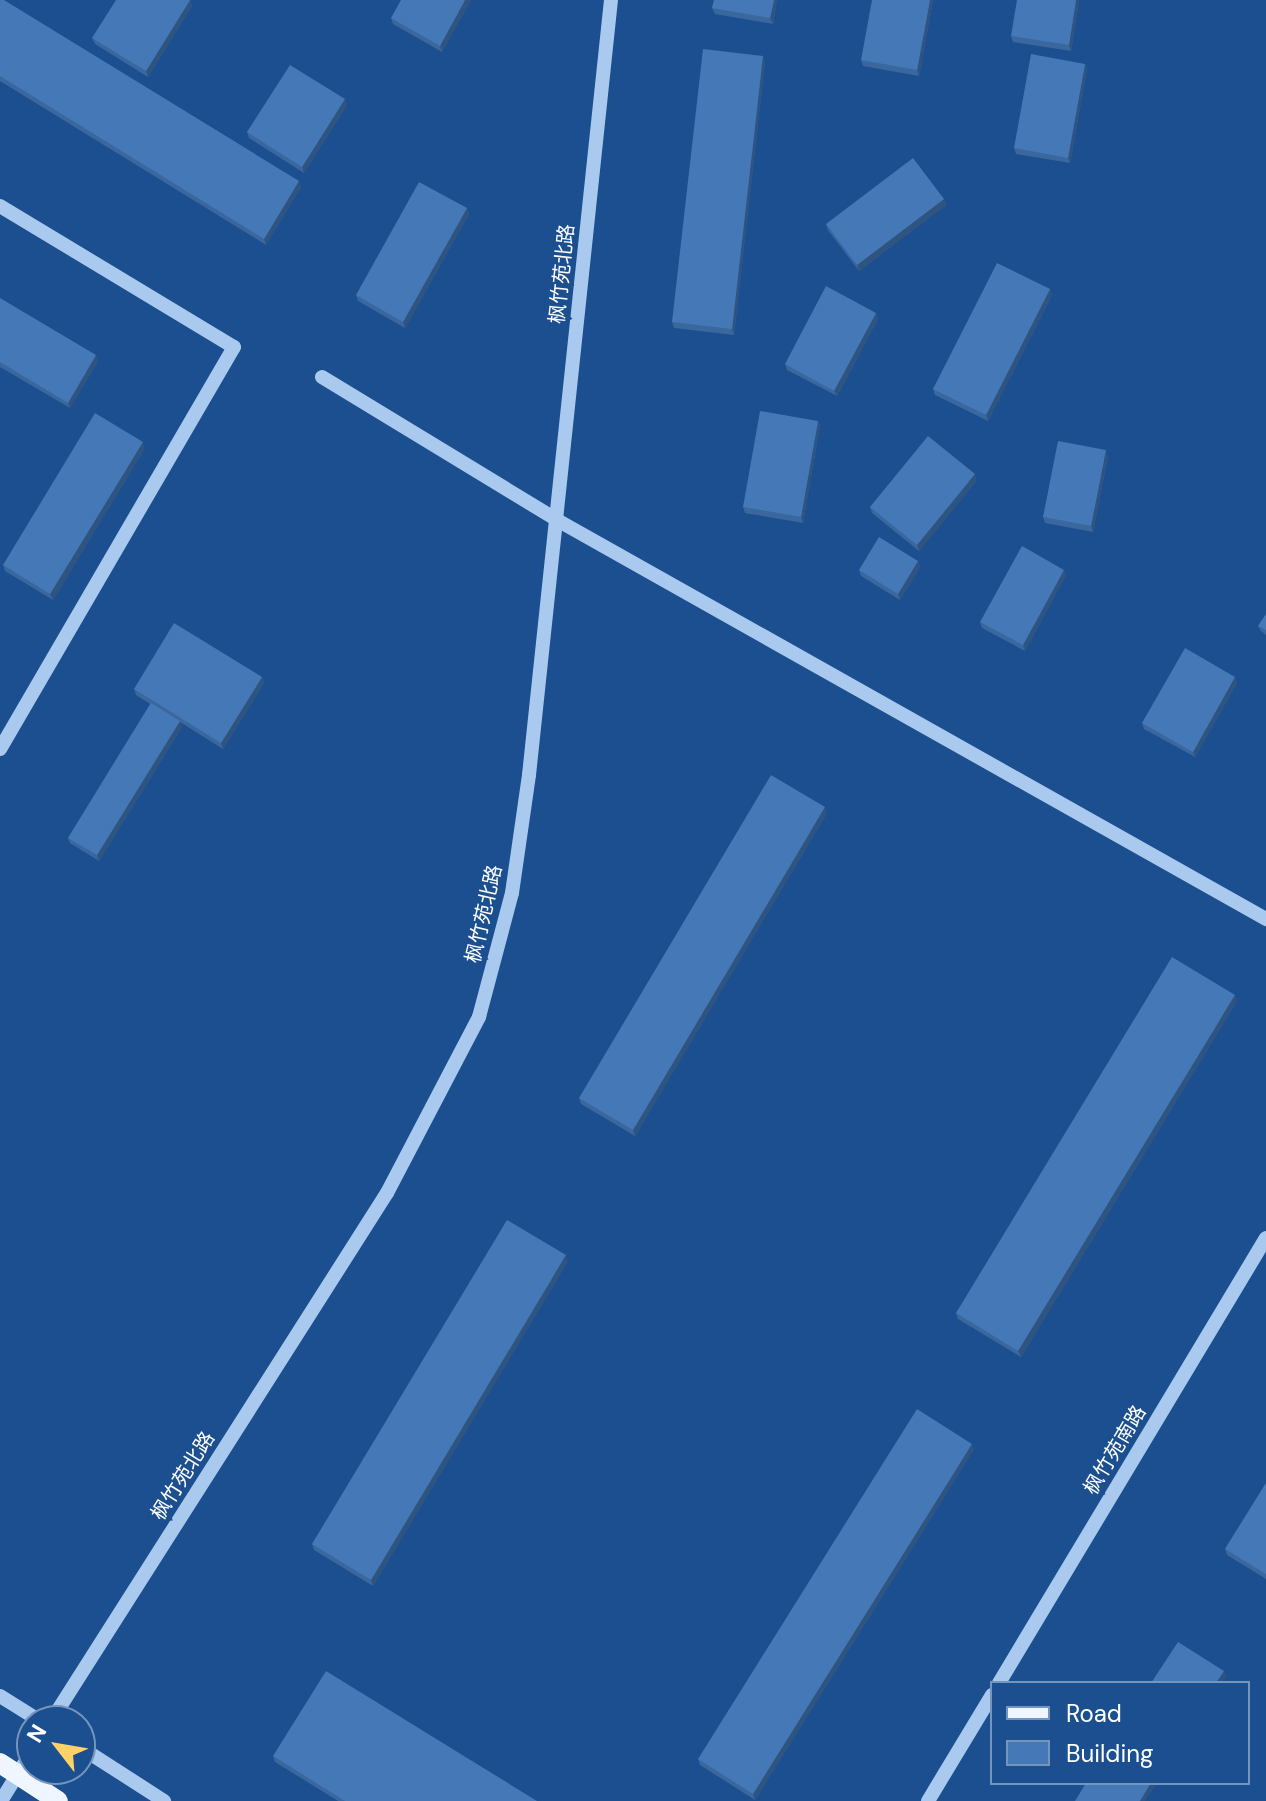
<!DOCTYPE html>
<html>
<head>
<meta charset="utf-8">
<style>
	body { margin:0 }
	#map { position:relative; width:1266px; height:1801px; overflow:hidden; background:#1b4f8f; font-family:"DM Sans","Noto Sans SC",sans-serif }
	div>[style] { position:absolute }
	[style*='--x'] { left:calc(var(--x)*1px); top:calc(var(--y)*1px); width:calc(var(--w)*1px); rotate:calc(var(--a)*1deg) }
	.minor>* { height:14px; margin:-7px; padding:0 7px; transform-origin:7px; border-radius:7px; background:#a9c9ee }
	.major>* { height:20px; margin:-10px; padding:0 10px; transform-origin:10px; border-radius:10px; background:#f0f6ff }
	.wall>* { inset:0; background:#3a679d }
	.shaded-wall>* { inset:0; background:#305480 }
	.building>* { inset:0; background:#4478b7 }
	span { translate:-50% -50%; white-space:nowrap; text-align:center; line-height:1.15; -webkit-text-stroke:8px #1b4f8f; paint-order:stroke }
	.street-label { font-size:20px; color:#fff }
	.legend { position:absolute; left:990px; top:1681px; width:260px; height:104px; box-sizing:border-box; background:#1b4f8f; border:2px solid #7695bc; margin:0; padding:10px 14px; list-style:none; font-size:24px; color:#fff }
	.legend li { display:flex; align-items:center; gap:16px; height:40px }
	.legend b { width:40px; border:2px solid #7695bc }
	.north { position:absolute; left:16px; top:1705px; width:80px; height:80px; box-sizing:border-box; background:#1b4f8f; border:2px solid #7695bc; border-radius:50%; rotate:301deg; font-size:22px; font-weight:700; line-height:32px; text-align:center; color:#fff }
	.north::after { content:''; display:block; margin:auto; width:28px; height:36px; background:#ffd166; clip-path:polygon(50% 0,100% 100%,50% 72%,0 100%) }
</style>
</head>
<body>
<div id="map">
	<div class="minor">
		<i style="--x:0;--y:206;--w:273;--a:31.1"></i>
		<i style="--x:234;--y:347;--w:465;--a:120.2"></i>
		<i style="--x:322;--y:377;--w:275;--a:31.3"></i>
		<i style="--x:557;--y:520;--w:814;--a:29.37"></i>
		<i style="--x:999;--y:1683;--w:519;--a:-59.04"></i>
		<i style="--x:0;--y:1696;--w:47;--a:32"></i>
		<i style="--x:51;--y:1721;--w:626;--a:-57.53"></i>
		<i style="--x:387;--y:1193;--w:199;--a:-62.4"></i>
		<i style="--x:479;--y:1017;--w:128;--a:-75.1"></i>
		<i style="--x:512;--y:893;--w:119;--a:-81.8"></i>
		<i style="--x:529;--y:775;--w:779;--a:-83.96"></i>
		<i style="--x:80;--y:1747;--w:100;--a:32.7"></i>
		<i style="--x:1;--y:1801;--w:59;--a:-58.2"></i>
		<i style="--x:928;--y:1801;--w:124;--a:-58.9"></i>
	</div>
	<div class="major">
		<i style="--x:0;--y:1763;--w:69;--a:33.2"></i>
	</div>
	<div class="wall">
		<i style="clip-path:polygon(0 0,301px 187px,266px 245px,0 81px)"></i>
		<i style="clip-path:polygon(190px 0,192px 6px,148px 77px,95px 44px,92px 38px)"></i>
		<i style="clip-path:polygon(471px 0,442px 52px,393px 24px,391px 18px)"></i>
		<i style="clip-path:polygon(714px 0,777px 0,773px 24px,715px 14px,712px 8px)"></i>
		<i style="clip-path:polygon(933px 0,919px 76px,863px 66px,861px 60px)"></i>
		<i style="clip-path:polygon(1079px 0,1071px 51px,1013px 42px,1011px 36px)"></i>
		<i style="clip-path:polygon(765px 61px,734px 335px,674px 328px,672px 322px)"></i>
		<i style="clip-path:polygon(1085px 64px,1087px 69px,1070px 163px,1016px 154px,1014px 148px)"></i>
		<i style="clip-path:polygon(347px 105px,304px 173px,249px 138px,247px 132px)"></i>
		<i style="clip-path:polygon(944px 199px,946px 205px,859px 271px,828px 230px,826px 224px)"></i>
		<i style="clip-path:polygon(467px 208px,469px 214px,405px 328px,358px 301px,356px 295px)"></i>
		<i style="clip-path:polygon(1050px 289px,1052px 295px,988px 421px,935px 395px,933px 389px)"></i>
		<i style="clip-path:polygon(0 298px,98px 361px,70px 408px,0 367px)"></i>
		<i style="clip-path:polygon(876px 313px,878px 319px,837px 396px,787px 370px,785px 364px)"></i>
		<i style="clip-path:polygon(818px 421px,820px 426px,803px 523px,745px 513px,743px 507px)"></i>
		<i style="clip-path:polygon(145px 448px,53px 600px,5px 571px,3px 565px)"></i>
		<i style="clip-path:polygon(1108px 456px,1093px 532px,1045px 523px,1043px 517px)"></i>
		<i style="clip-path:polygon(977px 480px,919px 551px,872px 513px,870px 507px)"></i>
		<i style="clip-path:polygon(918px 561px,920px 567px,900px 600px,861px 576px,859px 570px)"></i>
		<i style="clip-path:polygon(1066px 575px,1025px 651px,982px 628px,980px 622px)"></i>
		<i style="clip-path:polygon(1266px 614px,1266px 635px,1261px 631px,1258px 626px)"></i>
		<i style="clip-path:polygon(262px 677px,264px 683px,223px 749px,180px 722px,182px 727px,99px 861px,70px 843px,68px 838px,150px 704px,136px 695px,134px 689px)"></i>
		<i style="clip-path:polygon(1235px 677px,1237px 683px,1195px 757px,1144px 729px,1142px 723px)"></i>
		<i style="clip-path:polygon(827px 813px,635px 1136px,581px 1104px,579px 1098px)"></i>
		<i style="clip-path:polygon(1237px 1001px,1021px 1357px,958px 1319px,956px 1313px)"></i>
		<i style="clip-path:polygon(568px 1261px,373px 1586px,314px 1550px,312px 1544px)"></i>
		<i style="clip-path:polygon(974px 1449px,755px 1800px,700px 1765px,698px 1759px)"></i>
		<i style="clip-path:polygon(1266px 1483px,1266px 1579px,1227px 1555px,1225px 1549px)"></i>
		<i style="clip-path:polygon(273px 1756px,537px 1801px,338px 1801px,275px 1762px)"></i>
	</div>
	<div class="shaded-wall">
		<i style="clip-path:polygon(190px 0,192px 6px,148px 77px,146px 71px)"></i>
		<i style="clip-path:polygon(465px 0,471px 0,442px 52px,440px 46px)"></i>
		<i style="clip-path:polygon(774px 0,777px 0,773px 24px,770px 18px)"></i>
		<i style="clip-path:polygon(930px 0,933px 0,919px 76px,917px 70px)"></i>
		<i style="clip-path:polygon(1076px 0,1079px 0,1071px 51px,1069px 45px)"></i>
		<i style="clip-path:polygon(763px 56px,765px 61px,734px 335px,732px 329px)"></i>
		<i style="clip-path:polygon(1085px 64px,1087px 69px,1070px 163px,1068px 158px)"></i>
		<i style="clip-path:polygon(345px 99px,347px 105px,304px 173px,302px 167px)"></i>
		<i style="clip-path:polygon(299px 181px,301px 187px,266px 245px,264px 239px)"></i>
		<i style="clip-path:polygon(944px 199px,946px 205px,859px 271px,857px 265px)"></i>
		<i style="clip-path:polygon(467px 208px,469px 214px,405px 328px,403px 322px)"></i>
		<i style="clip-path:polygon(1050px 289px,1052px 295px,988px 421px,986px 415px)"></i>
		<i style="clip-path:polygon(876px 313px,878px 319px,837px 396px,834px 391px)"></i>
		<i style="clip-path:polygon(96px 355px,98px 361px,70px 408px,68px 403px)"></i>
		<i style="clip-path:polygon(818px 421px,820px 426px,803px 523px,801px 517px)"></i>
		<i style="clip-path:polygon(143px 442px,145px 448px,53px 600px,50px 594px)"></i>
		<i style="clip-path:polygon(1106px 450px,1108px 456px,1093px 532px,1091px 526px)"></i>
		<i style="clip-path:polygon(975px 474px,977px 480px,919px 551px,917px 545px)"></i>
		<i style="clip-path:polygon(918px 561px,920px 567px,900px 600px,898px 594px)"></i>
		<i style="clip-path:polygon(1064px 570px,1066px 575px,1025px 651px,1023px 645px)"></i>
		<i style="clip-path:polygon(262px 677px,264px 683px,223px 749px,221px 743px)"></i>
		<i style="clip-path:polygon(1235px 677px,1237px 683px,1195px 757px,1193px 752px)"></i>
		<i style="clip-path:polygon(180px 721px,182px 727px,99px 861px,97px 855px)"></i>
		<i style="clip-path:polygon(825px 807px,827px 813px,635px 1136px,633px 1130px)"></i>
		<i style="clip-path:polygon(1235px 995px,1237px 1001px,1021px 1357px,1018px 1351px)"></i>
		<i style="clip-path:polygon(566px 1255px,568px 1261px,373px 1586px,371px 1580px)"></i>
		<i style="clip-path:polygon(972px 1444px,974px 1449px,755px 1800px,753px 1794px)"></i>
		<i style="clip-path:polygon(1224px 1671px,1226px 1677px,1222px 1683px,1216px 1683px)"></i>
		<i style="clip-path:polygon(1151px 1783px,1157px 1783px,1145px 1801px,1140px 1801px)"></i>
	</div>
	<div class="building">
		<i style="clip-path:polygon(0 0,4px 0,299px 181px,264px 239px,0 76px)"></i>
		<i style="clip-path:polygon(116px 0,190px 0,146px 71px,92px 38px)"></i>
		<i style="clip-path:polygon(401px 0,465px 0,440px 46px,391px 18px)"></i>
		<i style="clip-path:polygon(714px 0,774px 0,770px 18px,712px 8px)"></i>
		<i style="clip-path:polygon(872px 0,930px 0,917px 70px,861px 60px)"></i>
		<i style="clip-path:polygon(1017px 0,1076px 0,1069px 45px,1011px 36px)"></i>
		<i style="clip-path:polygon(703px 49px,763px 56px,732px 329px,672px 322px)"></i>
		<i style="clip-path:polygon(1031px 54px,1085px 64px,1068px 158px,1014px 148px)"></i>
		<i style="clip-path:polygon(290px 65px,345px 99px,302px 167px,247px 132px)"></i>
		<i style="clip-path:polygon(913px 158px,944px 199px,857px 265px,826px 224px)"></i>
		<i style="clip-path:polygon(419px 182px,467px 208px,403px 322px,356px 295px)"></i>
		<i style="clip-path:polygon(997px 263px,1050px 289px,986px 415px,933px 389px)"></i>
		<i style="clip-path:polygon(826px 286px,876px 313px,834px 391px,785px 364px)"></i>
		<i style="clip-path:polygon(0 298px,96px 355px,68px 403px,0 362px)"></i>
		<i style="clip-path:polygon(760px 411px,818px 421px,801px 517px,743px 507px)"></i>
		<i style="clip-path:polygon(95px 413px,143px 442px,50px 594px,3px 565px)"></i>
		<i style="clip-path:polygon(928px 436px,975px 474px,917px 545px,870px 507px)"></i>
		<i style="clip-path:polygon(1058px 441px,1106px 450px,1091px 526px,1043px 517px)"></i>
		<i style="clip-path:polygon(879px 537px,918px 561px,898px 594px,859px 570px)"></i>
		<i style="clip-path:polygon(1022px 546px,1064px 570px,1023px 645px,980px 622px)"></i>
		<i style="clip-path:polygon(1266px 614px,1266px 630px,1258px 626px)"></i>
		<i style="clip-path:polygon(174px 623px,262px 677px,221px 743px,134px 689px)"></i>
		<i style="clip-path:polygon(1185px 648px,1235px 677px,1193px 752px,1142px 723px)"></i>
		<i style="clip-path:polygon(151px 703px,180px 721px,97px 855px,68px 838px)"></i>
		<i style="clip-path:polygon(771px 775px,825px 807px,633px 1130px,579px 1098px)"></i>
		<i style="clip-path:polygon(1172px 957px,1235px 995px,1018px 1351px,956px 1313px)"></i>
		<i style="clip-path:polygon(507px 1220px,566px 1255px,371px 1580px,312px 1544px)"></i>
		<i style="clip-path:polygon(917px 1409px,972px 1444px,753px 1794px,698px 1759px)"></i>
		<i style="clip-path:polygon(1266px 1483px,1266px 1574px,1225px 1549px)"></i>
		<i style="clip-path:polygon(1178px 1642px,1224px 1671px,1216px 1683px,1151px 1683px)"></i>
		<i style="clip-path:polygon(326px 1671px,537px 1801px,345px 1801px,273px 1756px)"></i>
		<i style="clip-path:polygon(1086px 1783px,1151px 1783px,1140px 1801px,1075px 1801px)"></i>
	</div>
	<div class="street-label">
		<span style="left:562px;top:274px;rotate:-84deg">枫竹苑北路</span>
		<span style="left:484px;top:914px;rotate:-77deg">枫竹苑北路</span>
		<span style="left:1115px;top:1450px;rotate:-59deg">枫竹苑南路</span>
		<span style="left:183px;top:1476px;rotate:-58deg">枫竹苑北路</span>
	</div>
	<ul class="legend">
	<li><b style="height:10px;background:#f0f6ff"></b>Road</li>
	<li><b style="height:22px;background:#4478b7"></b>Building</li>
	</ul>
	<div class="north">N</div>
</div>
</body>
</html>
